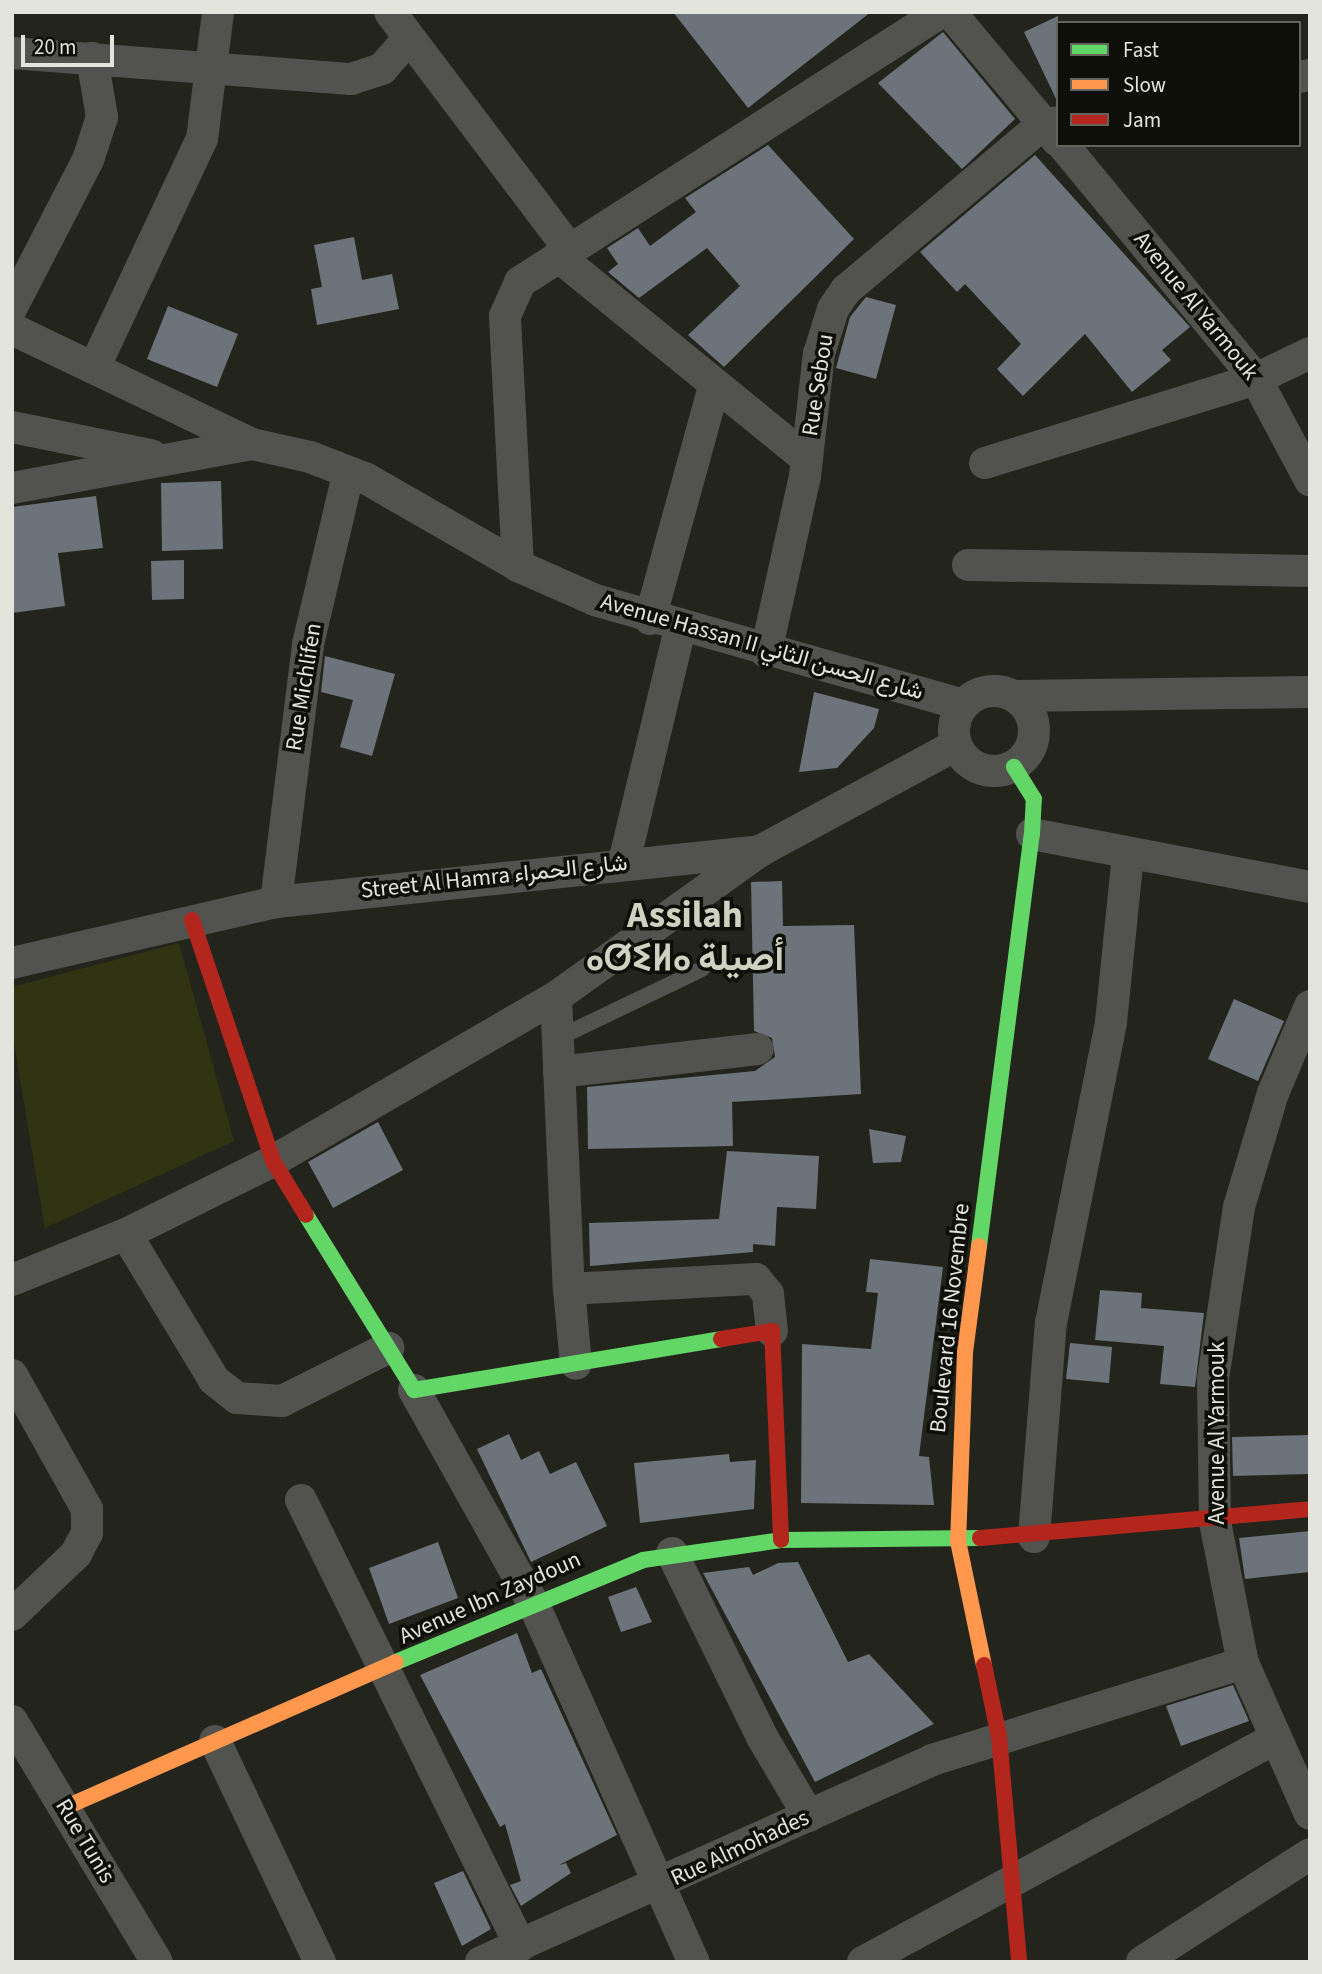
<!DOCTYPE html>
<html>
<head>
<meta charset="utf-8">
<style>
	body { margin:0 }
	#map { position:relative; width:1322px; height:1974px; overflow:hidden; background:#23241c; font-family:"Source Sans 3",Vazirmatn,"Noto Sans Tifinagh",sans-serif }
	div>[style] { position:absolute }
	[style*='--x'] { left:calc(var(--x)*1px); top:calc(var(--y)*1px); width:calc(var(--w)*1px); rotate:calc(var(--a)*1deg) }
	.green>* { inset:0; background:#303412 }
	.building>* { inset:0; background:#6c737a }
	.lane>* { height:16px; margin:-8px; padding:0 8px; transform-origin:8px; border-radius:8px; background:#52534f }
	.street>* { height:32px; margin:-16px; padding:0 16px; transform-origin:16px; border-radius:16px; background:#52534f }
	.street>.ring { margin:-16px; padding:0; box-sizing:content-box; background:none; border:32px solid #52534f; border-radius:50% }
	.fast>* { height:16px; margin:-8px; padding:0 8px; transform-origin:8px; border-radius:8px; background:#63d668 }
	.slow>* { height:16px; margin:-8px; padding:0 8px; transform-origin:8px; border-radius:8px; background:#ff974d }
	.jam>* { height:16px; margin:-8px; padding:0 8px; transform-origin:8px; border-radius:8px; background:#b3261e }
	span { translate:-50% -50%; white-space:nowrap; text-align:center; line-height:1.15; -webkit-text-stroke:7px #0e0f09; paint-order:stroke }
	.street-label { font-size:23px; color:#e3e5dc }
	.town-label { font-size:37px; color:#cfd2c0; font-weight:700 }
	.frame { position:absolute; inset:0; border:14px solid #e3e5dc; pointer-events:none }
	.legend { position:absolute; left:1056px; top:21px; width:245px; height:126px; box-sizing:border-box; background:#0e0f09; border:2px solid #63655d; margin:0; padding:9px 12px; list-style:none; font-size:21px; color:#e3e5dc }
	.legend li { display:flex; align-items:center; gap:14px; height:35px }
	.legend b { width:35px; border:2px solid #63655d }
	.scale { position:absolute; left:21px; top:35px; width:93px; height:32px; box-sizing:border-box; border:4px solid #e3e5dc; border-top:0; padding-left:9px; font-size:21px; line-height:24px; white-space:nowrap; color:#e3e5dc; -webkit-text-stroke:5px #0e0f09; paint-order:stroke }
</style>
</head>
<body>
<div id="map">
	<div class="green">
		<i style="clip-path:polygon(179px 943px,234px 1141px,45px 1228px,12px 1030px,12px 987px)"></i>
	</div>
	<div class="building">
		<i style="clip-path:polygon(673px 12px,871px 12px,748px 108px)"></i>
		<i style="clip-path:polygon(1058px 16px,1058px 103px,1024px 32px)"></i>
		<i style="clip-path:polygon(943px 32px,1015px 119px,962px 169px,878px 83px)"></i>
		<i style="clip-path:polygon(768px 145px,854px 239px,724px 367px,688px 335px,740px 286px,707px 248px,639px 298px,608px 272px,618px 264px,607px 248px,638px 228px,650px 246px,696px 212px,685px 198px)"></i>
		<i style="clip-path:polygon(1035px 155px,1190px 327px,1162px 350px,1171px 360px,1132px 392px,1085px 334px,1023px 396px,997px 369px,1021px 344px,965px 284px,957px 292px,920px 252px)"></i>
		<i style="clip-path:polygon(354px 237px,362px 280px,392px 274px,399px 309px,317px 325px,311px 289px,322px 287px,314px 245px)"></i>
		<i style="clip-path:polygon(866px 297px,896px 305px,876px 379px,836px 368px,850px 317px)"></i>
		<i style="clip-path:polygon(168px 306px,238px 334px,217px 387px,147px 359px)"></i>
		<i style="clip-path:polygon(221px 481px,223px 549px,162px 551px,161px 483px)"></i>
		<i style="clip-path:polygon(96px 496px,103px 548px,58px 553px,65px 606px,12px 613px,12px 507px)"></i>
		<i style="clip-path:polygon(184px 560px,184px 599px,152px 600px,151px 561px)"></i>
		<i style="clip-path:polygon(325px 656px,395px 674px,372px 756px,340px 747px,353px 700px,321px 692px)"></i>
		<i style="clip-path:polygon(814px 692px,879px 709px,874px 728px,837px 768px,799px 772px)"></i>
		<i style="clip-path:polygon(782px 881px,783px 926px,854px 925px,861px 1094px,732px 1102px,733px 1146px,588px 1149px,587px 1087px,755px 1071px,775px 1057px,772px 1038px,754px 1031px,751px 882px)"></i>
		<i style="clip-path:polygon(1234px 999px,1284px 1021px,1258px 1081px,1208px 1059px)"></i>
		<i style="clip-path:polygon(378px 1122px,403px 1170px,333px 1208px,308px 1162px)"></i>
		<i style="clip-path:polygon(869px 1129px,906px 1136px,901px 1162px,873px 1163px)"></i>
		<i style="clip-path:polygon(727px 1151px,819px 1156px,816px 1209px,777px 1207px,775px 1246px,753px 1244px,753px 1252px,590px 1266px,589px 1223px,719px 1219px)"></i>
		<i style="clip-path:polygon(870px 1259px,943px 1267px,919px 1456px,929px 1457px,934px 1505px,801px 1503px,802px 1344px,871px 1349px,878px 1293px,866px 1292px)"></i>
		<i style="clip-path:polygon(1100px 1290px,1142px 1293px,1141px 1308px,1204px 1313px,1195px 1387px,1160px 1384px,1164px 1346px,1095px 1340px)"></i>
		<i style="clip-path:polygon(1070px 1343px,1112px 1347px,1109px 1383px,1066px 1379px)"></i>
		<i style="clip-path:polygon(509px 1434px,521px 1460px,539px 1451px,550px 1474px,576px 1462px,607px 1526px,531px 1562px,477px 1449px)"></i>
		<i style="clip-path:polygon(1310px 1435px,1310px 1474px,1233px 1476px,1232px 1437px)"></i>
		<i style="clip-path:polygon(729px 1454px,730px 1462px,756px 1460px,754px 1509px,640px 1523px,634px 1463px)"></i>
		<i style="clip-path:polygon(1310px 1531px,1310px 1572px,1245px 1579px,1239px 1538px)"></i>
		<i style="clip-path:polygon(438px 1542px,458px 1598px,389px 1624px,369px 1568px)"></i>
		<i style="clip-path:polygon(798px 1562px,848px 1662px,869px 1654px,934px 1724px,815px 1782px,703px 1573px,749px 1567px,753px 1575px,778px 1563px)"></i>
		<i style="clip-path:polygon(636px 1587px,652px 1622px,621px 1632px,608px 1597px)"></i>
		<i style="clip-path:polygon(517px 1633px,532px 1673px,541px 1669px,617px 1835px,559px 1865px,566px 1863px,571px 1873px,521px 1906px,510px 1885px,521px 1881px,505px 1824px,500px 1827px,420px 1675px)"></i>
		<i style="clip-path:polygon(1233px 1685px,1249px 1721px,1181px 1746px,1166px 1706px)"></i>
		<i style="clip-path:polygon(463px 1871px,491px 1929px,462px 1946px,434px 1883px)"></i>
	</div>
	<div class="lane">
		<i style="--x:558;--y:1038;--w:160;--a:-25.6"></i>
	</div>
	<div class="street">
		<i style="--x:390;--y:12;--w:297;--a:52.9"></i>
		<i style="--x:950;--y:12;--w:167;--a:50.1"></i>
		<i style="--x:12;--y:53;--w:340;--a:4.4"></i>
		<i style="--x:351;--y:79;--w:33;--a:-18"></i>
		<i style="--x:382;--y:69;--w:41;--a:-48.9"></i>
		<i style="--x:1299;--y:77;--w:11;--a:-10"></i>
		<i style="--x:1063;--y:145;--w:303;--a:50.5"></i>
		<i style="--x:1256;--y:379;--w:115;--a:61.9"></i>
		<i style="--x:558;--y:256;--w:321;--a:39.2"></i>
		<i style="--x:12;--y:307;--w:165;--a:-62.7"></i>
		<i style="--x:88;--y:160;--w:45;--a:-72"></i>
		<i style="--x:102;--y:117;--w:60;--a:-99.6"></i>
		<i style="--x:12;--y:329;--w:266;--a:25.6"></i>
		<i style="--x:94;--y:368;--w:253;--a:-64.8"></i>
		<i style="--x:202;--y:139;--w:128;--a:-82.8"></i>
		<i style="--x:12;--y:427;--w:142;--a:11.4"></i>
		<i style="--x:985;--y:463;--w:284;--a:-17.2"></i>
		<i style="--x:1256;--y:379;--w:60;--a:-25.7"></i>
		<i style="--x:12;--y:488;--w:244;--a:-10.4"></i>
		<i style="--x:252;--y:444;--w:59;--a:12.6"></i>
		<i style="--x:310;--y:457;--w:61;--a:21.1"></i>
		<i style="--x:367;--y:479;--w:174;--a:29.9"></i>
		<i style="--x:518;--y:566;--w:84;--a:23.8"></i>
		<i style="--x:595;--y:600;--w:383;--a:15.9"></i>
		<i style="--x:968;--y:565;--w:342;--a:1"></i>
		<i style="--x:518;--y:566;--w:250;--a:-93"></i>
		<i style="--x:505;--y:316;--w:37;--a:-66"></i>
		<i style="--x:520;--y:282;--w:500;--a:-32.67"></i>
		<i style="--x:650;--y:619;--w:241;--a:-74.6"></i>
		<i style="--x:766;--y:652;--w:180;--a:-77.5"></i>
		<i style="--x:805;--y:476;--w:123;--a:-83.5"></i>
		<i style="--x:819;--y:354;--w:47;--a:-72.7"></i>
		<i style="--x:833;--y:309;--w:23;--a:-56"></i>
		<i style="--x:846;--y:290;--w:255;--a:-40.1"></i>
		<i style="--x:1041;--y:126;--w:17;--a:-13"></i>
		<i class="ring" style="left:954px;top:691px;width:48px;height:48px"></i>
		<i style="--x:1015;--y:696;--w:295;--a:-0.8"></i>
		<i style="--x:1032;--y:834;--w:283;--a:10.8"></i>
		<i style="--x:624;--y:862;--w:240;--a:-76.5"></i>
		<i style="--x:276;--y:902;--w:260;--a:-82.9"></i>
		<i style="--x:308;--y:644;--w:174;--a:-76.7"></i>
		<i style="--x:12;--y:963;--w:271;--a:-13"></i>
		<i style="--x:276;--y:902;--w:487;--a:-6"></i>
		<i style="--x:760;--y:851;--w:223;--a:-28.4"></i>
		<i style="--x:556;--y:997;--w:292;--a:87.5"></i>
		<i style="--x:569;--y:1289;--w:187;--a:-3.1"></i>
		<i style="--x:756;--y:1279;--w:19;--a:51"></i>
		<i style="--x:768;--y:1294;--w:37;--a:84"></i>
		<i style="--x:1310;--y:1006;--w:95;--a:113"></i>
		<i style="--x:1273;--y:1093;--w:119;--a:106.6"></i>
		<i style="--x:1239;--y:1207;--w:174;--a:98.6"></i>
		<i style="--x:1213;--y:1379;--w:143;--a:89.2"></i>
		<i style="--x:1215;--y:1522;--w:144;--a:78.8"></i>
		<i style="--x:1243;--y:1663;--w:165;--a:66.1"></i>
		<i style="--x:559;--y:1072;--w:200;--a:-6.6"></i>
		<i style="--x:126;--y:1234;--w:170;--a:58.9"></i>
		<i style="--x:214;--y:1380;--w:29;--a:38"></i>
		<i style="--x:237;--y:1398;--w:45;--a:3.8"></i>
		<i style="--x:282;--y:1401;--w:119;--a:-26.6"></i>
		<i style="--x:12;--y:1280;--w:123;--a:-22"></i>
		<i style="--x:126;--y:1234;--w:164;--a:-26.4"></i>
		<i style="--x:273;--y:1161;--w:327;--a:-30.1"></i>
		<i style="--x:556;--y:997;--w:251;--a:-35.6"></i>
		<i style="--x:569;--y:1289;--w:75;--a:84.7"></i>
		<i style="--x:12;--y:1375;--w:154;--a:60.8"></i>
		<i style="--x:87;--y:1509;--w:24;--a:90"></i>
		<i style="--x:87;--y:1533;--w:24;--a:118"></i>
		<i style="--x:76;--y:1554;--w:88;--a:136.4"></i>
		<i style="--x:414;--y:1390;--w:246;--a:60.8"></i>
		<i style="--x:534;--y:1605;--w:391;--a:65.9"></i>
		<i style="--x:301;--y:1500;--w:497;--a:63.8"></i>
		<i style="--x:1034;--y:1537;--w:215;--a:-85.5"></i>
		<i style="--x:1051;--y:1323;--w:307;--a:-78.7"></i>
		<i style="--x:1111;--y:1022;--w:169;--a:-84.2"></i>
		<i style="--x:672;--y:1553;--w:205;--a:63.9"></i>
		<i style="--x:762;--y:1737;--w:92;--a:59.3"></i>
		<i style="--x:12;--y:1721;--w:281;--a:59"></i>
		<i style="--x:215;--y:1741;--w:245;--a:64.6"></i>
		<i style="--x:481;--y:1962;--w:494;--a:-24.1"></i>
		<i style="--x:932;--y:1760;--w:326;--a:-17.3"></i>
		<i style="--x:863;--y:1962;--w:465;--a:-28.5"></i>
		<i style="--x:1142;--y:1962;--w:200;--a:-32.7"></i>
	</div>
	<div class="fast">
		<i style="--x:306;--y:1215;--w:206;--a:58.3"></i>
		<i style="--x:414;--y:1390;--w:311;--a:-9.4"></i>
		<i style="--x:979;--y:1246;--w:415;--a:-82.7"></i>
		<i style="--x:1032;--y:834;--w:35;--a:-87"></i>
		<i style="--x:1034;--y:799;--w:38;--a:-122"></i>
		<i style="--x:396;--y:1662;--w:267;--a:-22.4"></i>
		<i style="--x:643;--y:1560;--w:139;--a:-8.2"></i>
		<i style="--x:781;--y:1540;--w:199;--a:-0.6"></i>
	</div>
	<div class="slow">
		<i style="--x:979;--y:1246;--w:108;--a:97.5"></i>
		<i style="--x:965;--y:1353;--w:188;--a:92.1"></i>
		<i style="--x:958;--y:1541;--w:127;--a:78.2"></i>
		<i style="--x:66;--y:1807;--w:360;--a:-23.7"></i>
	</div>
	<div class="jam">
		<i style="--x:192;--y:920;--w:254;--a:71.4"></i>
		<i style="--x:273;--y:1161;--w:63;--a:58.6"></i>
		<i style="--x:721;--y:1339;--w:52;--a:-8.9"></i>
		<i style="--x:772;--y:1331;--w:209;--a:87.5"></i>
		<i style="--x:980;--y:1538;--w:331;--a:-5"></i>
		<i style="--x:984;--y:1665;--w:73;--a:78.1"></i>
		<i style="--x:999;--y:1736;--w:227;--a:84.9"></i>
	</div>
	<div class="street-label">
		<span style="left:1196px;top:306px;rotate:51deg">Avenue Al Yarmouk</span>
		<span style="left:818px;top:385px;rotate:-81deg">Rue Sebou</span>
		<span style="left:762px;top:647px;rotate:16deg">Avenue Hassan II شارع الحسن الثاني</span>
		<span style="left:304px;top:687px;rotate:-81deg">Rue Michlifen</span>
		<span style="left:494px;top:877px;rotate:-6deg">Street Al Hamra شارع الحمراء</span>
		<span style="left:950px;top:1318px;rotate:-84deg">Boulevard 16 Novembre</span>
		<span style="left:1217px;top:1433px;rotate:-90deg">Avenue Al Yarmouk</span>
		<span style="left:490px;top:1598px;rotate:-24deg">Avenue Ibn Zaydoun</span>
		<span style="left:85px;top:1841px;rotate:59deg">Rue Tunis</span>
		<span style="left:740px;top:1848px;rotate:-25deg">Rue Almohades</span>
	</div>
	<div class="town-label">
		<span style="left:685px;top:938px">Assilah<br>ⴰⵚⵉⵍⴰ أصيلة</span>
	</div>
	<div class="frame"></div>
	<ul class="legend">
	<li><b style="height:9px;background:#63d668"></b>Fast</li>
	<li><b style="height:9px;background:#ff974d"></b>Slow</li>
	<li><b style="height:9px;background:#b3261e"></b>Jam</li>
	</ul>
	<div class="scale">20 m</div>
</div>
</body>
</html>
